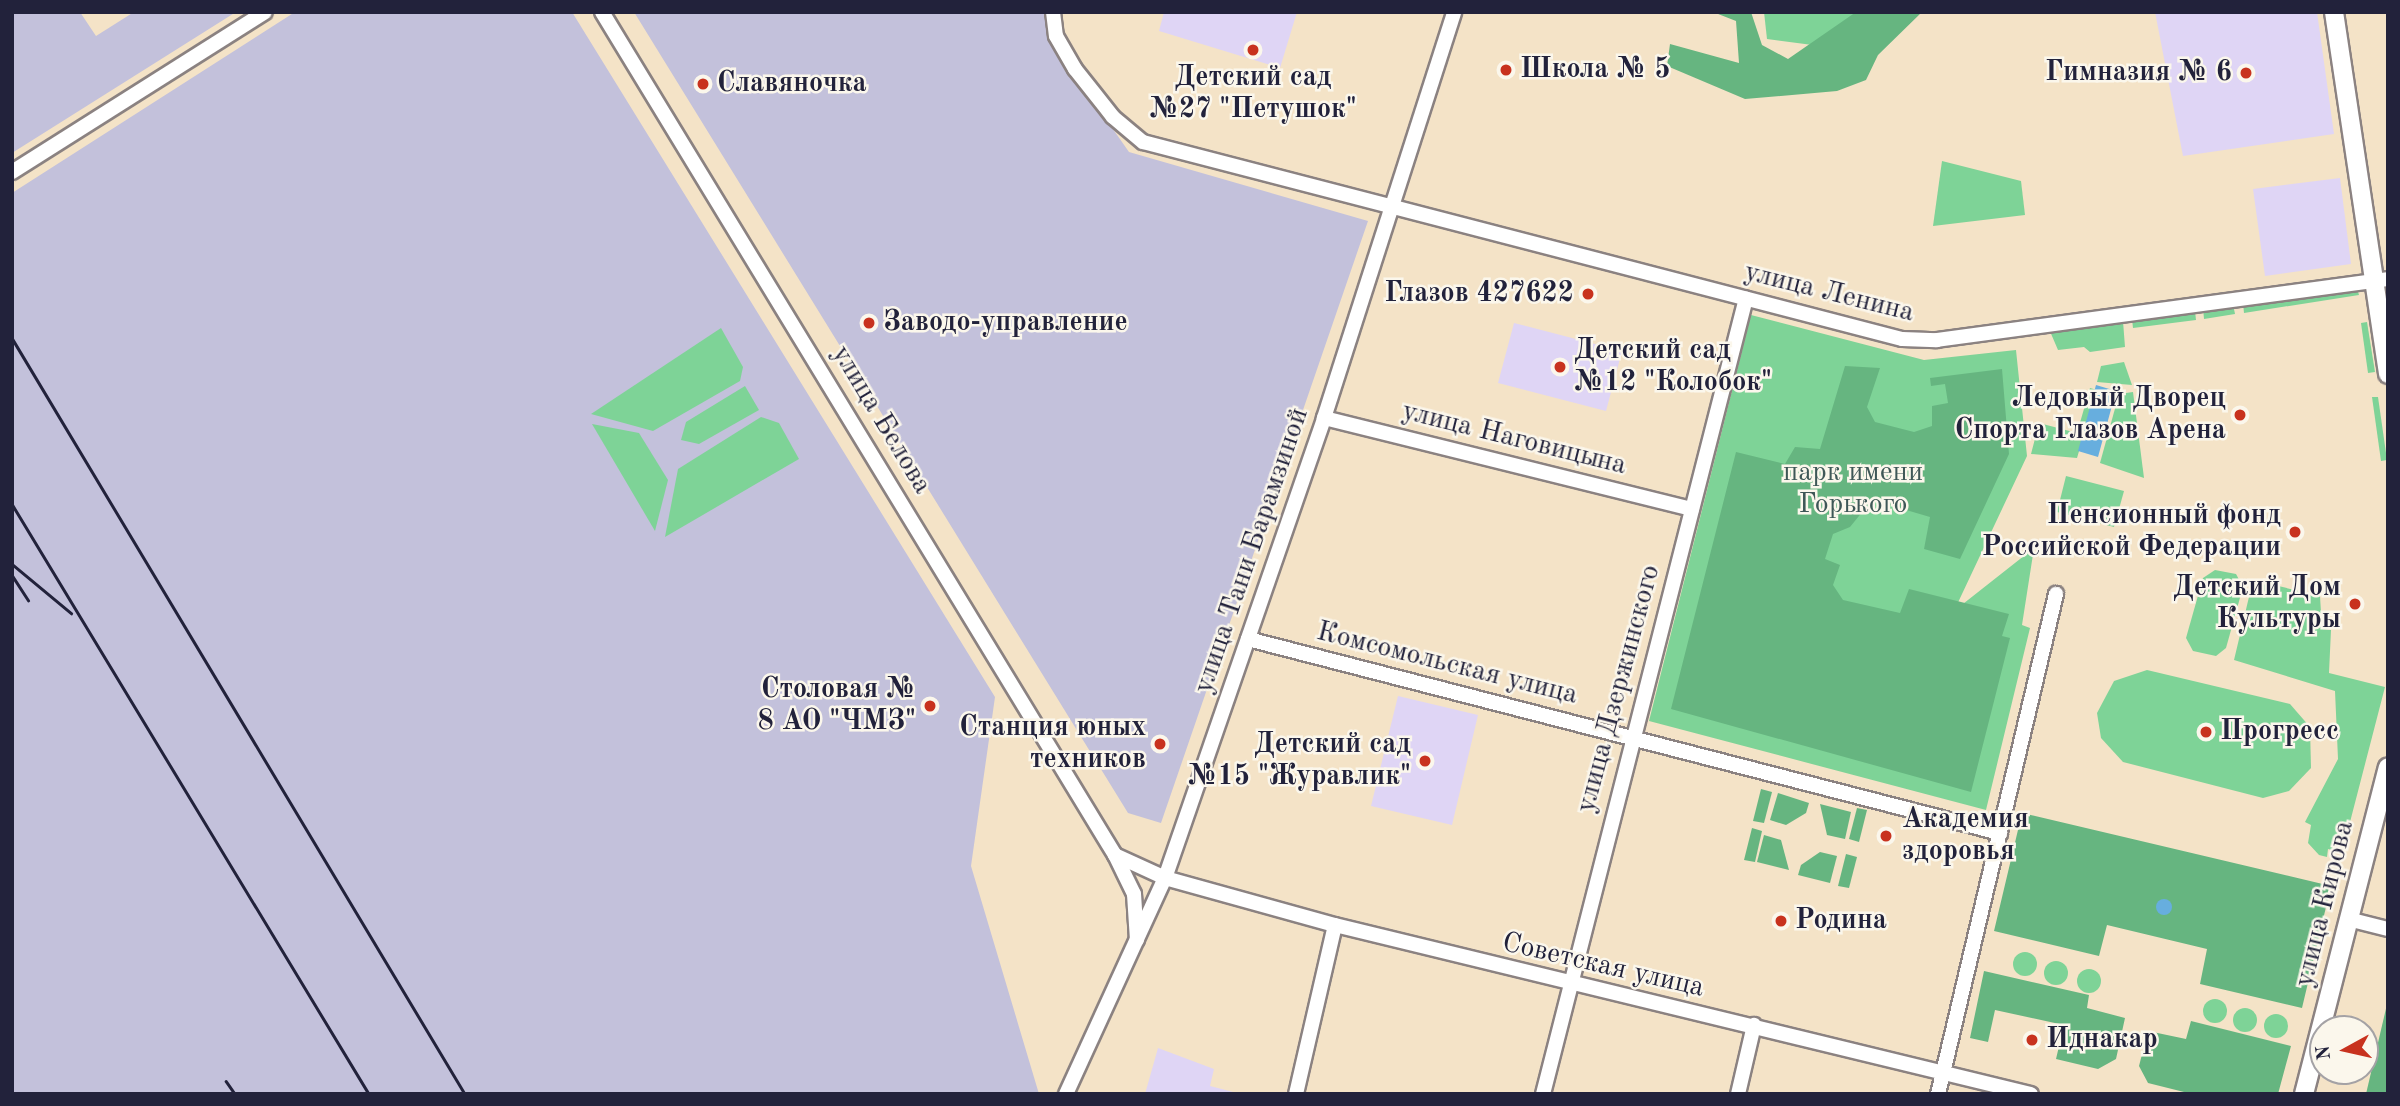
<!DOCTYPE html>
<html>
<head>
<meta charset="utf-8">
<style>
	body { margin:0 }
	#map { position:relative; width:2400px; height:1106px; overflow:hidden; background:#f4e3c7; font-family:"Old Standard TT",serif }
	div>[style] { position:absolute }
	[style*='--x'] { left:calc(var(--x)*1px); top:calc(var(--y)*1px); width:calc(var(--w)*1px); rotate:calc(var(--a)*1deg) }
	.built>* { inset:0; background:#dfd5f5 }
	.industrial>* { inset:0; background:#c3c1db }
	.green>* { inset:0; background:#7ed397 }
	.round { border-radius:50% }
	.forest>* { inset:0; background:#66b580 }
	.water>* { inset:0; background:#67aede }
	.roads { filter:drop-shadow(2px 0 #8b8281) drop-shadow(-2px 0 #8b8281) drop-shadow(0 2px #8b8281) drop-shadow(0 -2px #8b8281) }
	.minor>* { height:14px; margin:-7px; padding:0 7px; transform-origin:7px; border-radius:7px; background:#fff }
	.major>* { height:18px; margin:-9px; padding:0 9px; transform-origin:9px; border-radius:9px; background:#fff }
	.rail>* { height:2.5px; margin:-1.25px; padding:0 1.25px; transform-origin:1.25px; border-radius:1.25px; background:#22223b }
	.dots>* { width:19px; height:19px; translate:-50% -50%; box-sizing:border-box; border:4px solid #fbf7ec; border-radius:50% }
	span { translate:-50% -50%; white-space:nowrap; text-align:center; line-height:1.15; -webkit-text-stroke:5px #fbf7ec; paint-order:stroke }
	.poi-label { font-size:28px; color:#22223b; font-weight:700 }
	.left { translate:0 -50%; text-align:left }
	.right { translate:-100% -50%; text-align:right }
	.street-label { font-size:28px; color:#22223b }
	.park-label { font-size:28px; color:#3e5757 }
	.frame { position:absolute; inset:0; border:14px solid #22223b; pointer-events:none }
	.north { position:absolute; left:2309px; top:1015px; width:70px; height:70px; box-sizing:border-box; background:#fbf7ec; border:2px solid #a4a2a5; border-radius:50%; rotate:262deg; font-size:19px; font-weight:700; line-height:28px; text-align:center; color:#22223b }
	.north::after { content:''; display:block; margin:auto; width:24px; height:32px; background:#c8321e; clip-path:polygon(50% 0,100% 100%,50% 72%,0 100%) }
</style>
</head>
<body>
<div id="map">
	<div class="built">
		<i style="clip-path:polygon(1164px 12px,1297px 12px,1280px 68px,1159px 31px)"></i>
		<i style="clip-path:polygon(2155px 12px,2317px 12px,2334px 134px,2183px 156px)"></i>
		<i style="clip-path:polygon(2340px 178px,2351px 264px,2265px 276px,2253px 189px)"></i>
		<i style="clip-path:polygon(1514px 323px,1622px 351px,1606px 411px,1498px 383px)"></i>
		<i style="clip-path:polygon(1398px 696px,1478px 715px,1452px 825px,1371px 806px)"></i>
		<i style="clip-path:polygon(1158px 1048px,1214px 1069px,1210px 1086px,1241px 1094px,1145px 1094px)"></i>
	</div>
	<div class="industrial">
		<i style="clip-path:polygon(12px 12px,80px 12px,96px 36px,134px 12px,236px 12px,12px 153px)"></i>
		<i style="clip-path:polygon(295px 12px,572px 12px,995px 697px,971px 866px,1039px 1094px,12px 1094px,12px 193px)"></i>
		<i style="clip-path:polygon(634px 12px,1058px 12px,1052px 42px,1129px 152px,1368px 221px,1161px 823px,1128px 813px)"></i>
	</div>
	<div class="green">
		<i style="clip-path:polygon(1764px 12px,1874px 12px,1866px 52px,1767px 39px)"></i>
		<i style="clip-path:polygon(1942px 161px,2021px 181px,2025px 215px,1933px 226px)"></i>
		<i style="clip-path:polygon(2357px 288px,2359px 295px,2244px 313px,2243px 303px)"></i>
		<i style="clip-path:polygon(2233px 304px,2235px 314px,2204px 319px,2203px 308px)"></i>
		<i style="clip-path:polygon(2195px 311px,2196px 320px,2133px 328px,2132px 319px)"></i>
		<i style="clip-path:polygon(1751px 315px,1924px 360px,2016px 350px,2027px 456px,1954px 611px,2034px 548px,2022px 625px,2030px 628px,1986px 810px,1649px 721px)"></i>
		<i style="clip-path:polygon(2123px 321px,2125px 347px,2090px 352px,2084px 347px,2058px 350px,2049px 329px)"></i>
		<i style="clip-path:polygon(2367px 322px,2375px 372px,2368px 373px,2361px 323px)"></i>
		<i style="clip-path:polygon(721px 328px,743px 367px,740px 381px,653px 431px,591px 414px)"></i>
		<i style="clip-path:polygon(2124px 362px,2132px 385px,2097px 382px,2101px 366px)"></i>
		<i style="clip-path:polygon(745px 386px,759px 410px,699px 444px,681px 440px,686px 422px)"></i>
		<i style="clip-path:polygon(2090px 388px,2097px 390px,2077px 458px,2031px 454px,2039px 423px,2077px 433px)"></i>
		<i style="clip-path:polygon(2133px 392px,2144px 478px,2100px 463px,2119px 394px)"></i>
		<i style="clip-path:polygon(2372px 397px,2378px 397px,2387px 460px,2381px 461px)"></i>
		<i style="clip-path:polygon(761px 417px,779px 423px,799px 459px,665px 537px,678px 469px)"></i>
		<i style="clip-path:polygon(592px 424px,639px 433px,668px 480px,655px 531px)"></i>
		<i style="clip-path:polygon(2066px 476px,2124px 491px,2114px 527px,2057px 512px)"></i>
		<i style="clip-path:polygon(2215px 570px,2236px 574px,2243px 587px,2226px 648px,2216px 656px,2193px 651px,2186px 638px,2203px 578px)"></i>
		<i style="clip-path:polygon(2253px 580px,2320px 596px,2322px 629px,2331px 630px,2329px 673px,2385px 687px,2342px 853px,2328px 849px,2327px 857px,2319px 855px,2308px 843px,2311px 825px,2305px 822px,2338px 759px,2335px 691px,2234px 660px)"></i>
		<i style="clip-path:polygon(2147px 670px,2290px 704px,2310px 727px,2311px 768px,2289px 791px,2263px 798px,2123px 762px,2101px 738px,2097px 713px,2114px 681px)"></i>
		<i class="round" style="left:2013px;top:952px;width:24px;height:24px"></i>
		<i class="round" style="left:2044px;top:961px;width:24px;height:24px"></i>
		<i class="round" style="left:2077px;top:969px;width:24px;height:24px"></i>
		<i class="round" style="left:2203px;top:999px;width:24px;height:24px"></i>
		<i class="round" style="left:2233px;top:1008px;width:24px;height:24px"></i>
		<i class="round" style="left:2264px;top:1014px;width:24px;height:24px"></i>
	</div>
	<div class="forest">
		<i style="clip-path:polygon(1713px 12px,1751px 12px,1762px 45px,1788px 59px,1856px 12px,1922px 12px,1878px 55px,1866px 80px,1837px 91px,1745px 99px,1667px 66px,1670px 44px,1739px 63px,1736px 21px)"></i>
		<i style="clip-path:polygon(1845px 366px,1880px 368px,1867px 407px,1875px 422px,1914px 432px,1932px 426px,1932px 406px,1948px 403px,1945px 384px,1931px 386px,1930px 378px,2002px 369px,2009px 454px,1960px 559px,1924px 549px,1930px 517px,1872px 500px,1850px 527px,1833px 534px,1825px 559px,1840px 565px,1833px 585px,1843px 600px,1900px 613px,1909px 589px,2009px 614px,2002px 636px,2010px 638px,1971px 792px,1671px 709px,1736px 452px,1785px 464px,1795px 447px,1820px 449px)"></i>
		<i style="clip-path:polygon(1761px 789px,1772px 792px,1764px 823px,1753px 821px)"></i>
		<i style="clip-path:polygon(1778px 793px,1809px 803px,1806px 813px,1786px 825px,1770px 820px)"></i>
		<i style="clip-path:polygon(1820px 804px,1851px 812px,1845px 839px,1827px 835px)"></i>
		<i style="clip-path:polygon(1857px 808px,1867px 810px,1859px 842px,1849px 839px)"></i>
		<i style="clip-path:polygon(2022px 813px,2331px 886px,2302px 1008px,2200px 984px,2207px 949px,2107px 925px,2099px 956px,1994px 931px)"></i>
		<i style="clip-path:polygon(1752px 828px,1762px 831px,1755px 862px,1744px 860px)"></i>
		<i style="clip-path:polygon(1764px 835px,1781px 840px,1789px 870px,1757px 862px)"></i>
		<i style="clip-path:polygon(1820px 852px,1837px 856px,1830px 883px,1798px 875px,1801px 865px)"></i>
		<i style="clip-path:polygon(1846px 854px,1857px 857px,1849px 888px,1838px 886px)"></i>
		<i style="clip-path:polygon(1984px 971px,2089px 995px,2087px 1008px,2125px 1018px,2116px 1059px,2098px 1069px,2056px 1059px,2064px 1025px,1995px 1010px,1988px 1042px,1970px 1038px)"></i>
		<i style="clip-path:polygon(2388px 1000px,2388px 1094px,2366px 1094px)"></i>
		<i style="clip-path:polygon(2191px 1021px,2291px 1046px,2278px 1094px,2192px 1094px,2148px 1083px,2139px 1066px,2148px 1031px,2186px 1039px)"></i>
	</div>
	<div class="water">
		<i style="clip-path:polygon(2096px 385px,2116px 391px,2098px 457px,2078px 451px)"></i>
		<i class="round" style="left:2156px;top:899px;width:16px;height:16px"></i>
	</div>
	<div class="roads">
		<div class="minor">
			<i style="--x:602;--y:12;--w:987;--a:58.68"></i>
			<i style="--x:1115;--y:855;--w:55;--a:24.7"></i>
			<i style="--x:1165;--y:878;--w:176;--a:15.5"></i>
			<i style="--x:1335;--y:925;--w:716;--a:13.65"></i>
			<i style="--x:1053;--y:12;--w:24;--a:83"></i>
			<i style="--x:1056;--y:36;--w:38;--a:60"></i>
			<i style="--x:1075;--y:69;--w:61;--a:51.6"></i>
			<i style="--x:1113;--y:117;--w:39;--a:40"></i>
			<i style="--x:1143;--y:142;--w:784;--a:14.55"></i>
			<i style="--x:1902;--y:339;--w:35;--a:2"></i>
			<i style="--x:1937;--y:340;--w:455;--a:-7.7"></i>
			<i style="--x:12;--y:172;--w:299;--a:-32.3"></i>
			<i style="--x:1324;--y:418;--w:379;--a:13.9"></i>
			<i style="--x:1248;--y:639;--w:777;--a:14.47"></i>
			<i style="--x:1115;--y:855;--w:43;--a:64"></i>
			<i style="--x:1134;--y:894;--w:46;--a:86.3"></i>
			<i style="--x:2348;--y:919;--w:41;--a:14"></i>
			<i style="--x:1066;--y:1094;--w:238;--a:-65.4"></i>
			<i style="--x:1165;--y:878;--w:487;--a:-70.9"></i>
			<i style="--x:1324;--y:418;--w:426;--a:-72.2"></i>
			<i style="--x:1296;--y:1094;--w:173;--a:-77"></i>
			<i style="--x:1543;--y:1094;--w:821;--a:-75.69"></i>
			<i style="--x:1738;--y:1094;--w:71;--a:-76.9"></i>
			<i style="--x:1938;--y:1094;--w:514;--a:-76.72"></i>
		</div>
		<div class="major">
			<i style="--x:2334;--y:12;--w:366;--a:81.5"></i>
			<i style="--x:2304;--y:1094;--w:337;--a:-75.6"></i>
		</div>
	</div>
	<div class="rail">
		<i style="--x:12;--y:338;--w:881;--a:59.07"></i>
		<i style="--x:12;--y:504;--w:690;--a:58.82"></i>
		<i style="--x:12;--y:564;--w:77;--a:39.7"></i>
		<i style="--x:12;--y:575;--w:30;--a:57"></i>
		<i style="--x:226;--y:1081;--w:16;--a:55"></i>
	</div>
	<div class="dots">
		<i style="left:1253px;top:50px;background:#c8321e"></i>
		<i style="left:1506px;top:70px;background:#c8321e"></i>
		<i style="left:2246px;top:73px;background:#c8321e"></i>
		<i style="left:703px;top:84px;background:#c8321e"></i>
		<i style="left:1588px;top:294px;background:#c8321e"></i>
		<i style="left:869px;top:323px;background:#c8321e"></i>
		<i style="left:1560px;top:367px;background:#c8321e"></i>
		<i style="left:2240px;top:415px;background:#c8321e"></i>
		<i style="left:2295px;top:532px;background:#c8321e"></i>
		<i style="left:2355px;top:604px;background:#c8321e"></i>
		<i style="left:930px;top:706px;background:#c8321e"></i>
		<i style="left:2206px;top:732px;background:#c8321e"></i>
		<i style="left:1160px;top:744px;background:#c8321e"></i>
		<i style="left:1425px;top:761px;background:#c8321e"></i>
		<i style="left:1886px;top:836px;background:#c8321e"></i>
		<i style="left:1781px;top:921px;background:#c8321e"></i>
		<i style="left:2032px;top:1040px;background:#c8321e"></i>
	</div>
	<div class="poi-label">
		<span class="left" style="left:1520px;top:70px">Школа № 5</span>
		<span class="right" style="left:2232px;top:73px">Гимназия № 6</span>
		<span style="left:1253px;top:94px">Детский сад<br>№27 "Петушок"</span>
		<span class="left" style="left:717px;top:84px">Славяночка</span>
		<span class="right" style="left:1574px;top:294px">Глазов 427622</span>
		<span class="left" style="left:883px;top:323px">Заводо-управление</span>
		<span class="left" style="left:1574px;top:367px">Детский сад<br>№12 "Колобок"</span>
		<span class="right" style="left:2226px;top:415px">Ледовый Дворец<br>Спорта Глазов Арена</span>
		<span class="right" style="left:2281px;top:532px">Пенсионный фонд<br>Российской Федерации</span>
		<span class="right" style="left:2341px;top:604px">Детский Дом<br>Культуры</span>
		<span class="right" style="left:916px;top:706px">Столовая №<br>8 АО "ЧМЗ"</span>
		<span class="right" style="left:1146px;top:744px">Станция юных<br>техников</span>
		<span class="left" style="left:2220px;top:732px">Прогресс</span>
		<span class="right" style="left:1411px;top:761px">Детский сад<br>№15 "Журавлик"</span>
		<span class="left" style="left:1902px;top:836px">Академия<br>здоровья</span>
		<span class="left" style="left:1795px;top:921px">Родина</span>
		<span class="left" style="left:2046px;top:1040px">Иднакар</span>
	</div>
	<div class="street-label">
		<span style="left:1829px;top:293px;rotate:14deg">улица Ленина</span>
		<span style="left:881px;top:420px;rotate:59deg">улица Белова</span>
		<span style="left:1514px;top:439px;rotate:14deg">улица Наговицына</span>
		<span style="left:1252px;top:551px;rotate:-71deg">улица Тани Барамзиной</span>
		<span style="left:1447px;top:664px;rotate:14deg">Комсомольская улица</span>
		<span style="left:1619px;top:689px;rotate:-75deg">улица Дзержинского</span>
		<span style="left:2325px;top:904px;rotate:-76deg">улица Кирова</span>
		<span style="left:1603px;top:966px;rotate:13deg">Советская улица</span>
	</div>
	<div class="park-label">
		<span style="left:1853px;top:489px">парк имени<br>Горького</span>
	</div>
	<div class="frame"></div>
	<div class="north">N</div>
</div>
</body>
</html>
